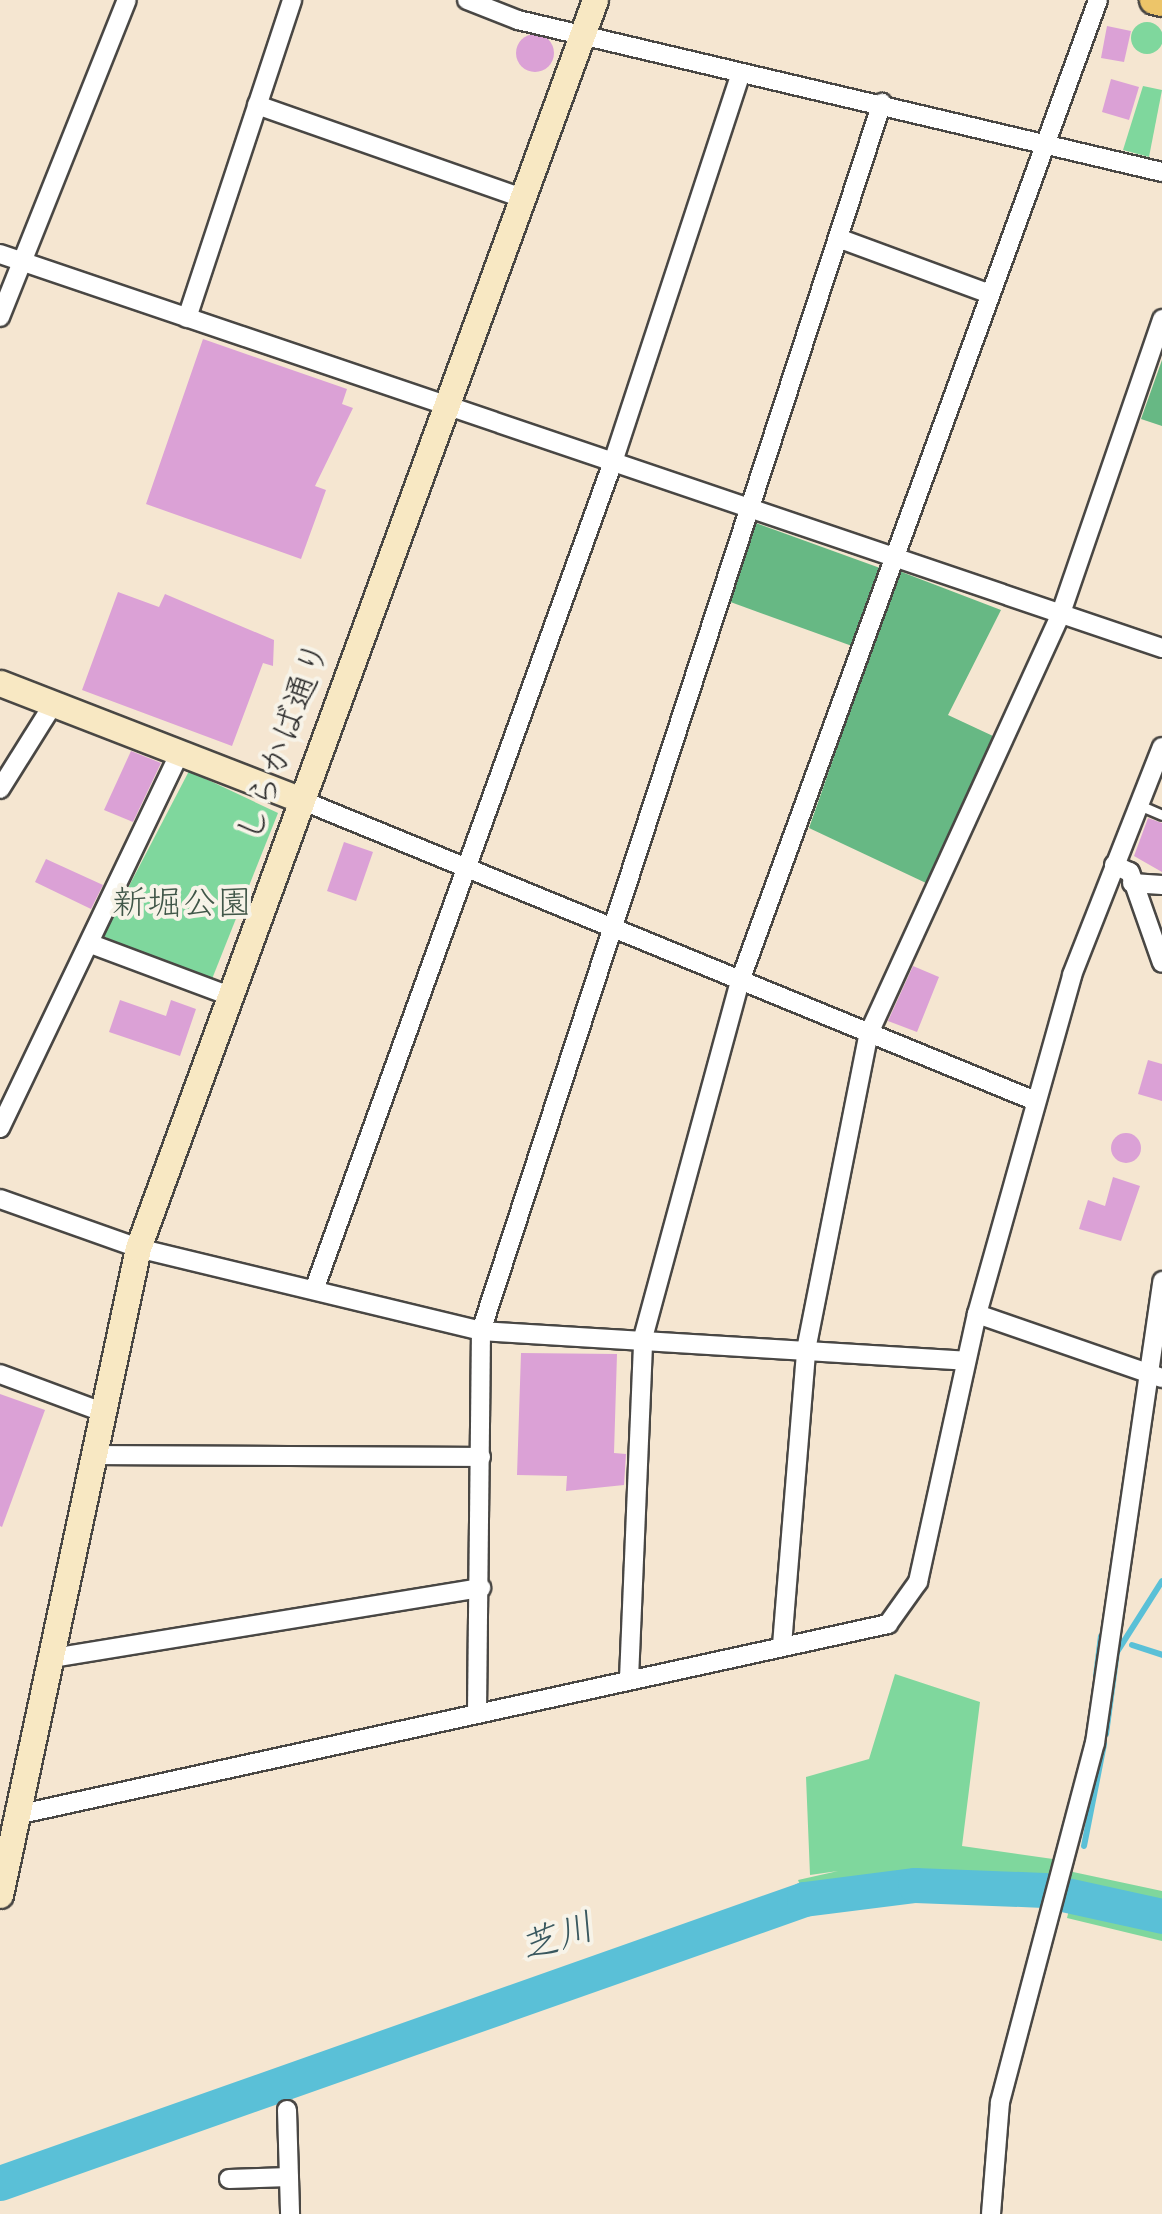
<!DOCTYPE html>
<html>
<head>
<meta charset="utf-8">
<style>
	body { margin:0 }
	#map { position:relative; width:1162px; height:2214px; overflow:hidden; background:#f5e6d1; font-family:"Indie Flower","Klee One",sans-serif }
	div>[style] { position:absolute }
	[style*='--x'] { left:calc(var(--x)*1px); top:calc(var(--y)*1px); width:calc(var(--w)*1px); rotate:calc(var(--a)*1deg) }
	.green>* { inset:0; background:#7fd79d }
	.round { border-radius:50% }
	.forest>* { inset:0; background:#67b884 }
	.stream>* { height:6px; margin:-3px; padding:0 3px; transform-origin:3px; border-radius:3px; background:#5ac0d7 }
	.river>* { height:35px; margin:-17.5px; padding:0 17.5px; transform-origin:17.5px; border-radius:17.5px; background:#5ac0d7 }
	.building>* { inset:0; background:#dba1d6 }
	.roads { filter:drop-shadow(2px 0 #494744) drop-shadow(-2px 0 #494744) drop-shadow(0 2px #494744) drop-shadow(0 -2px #494744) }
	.lane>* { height:9px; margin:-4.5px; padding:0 4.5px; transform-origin:4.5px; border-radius:4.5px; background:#fff }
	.street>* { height:18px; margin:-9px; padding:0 9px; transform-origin:9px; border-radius:9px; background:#fff }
	.secondary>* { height:25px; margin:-12.5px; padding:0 12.5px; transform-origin:12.5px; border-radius:12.5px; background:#f8e8c3 }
	.primary>* { height:28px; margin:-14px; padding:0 14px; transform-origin:14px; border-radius:14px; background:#edc569 }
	span { translate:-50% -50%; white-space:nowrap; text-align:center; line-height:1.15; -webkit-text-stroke:8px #f7f3e8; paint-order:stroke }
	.street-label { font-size:35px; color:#2b2b2b }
	.park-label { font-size:35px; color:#405648 }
	.water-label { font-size:38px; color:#39585f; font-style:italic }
</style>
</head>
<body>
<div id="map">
	<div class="green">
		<i class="round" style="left:1131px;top:22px;width:32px;height:32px"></i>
		<i style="clip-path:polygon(1143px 86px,1162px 90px,1149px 157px,1123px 150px)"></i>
		<i style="clip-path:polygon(189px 771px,278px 813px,210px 984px,103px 936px)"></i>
		<i style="clip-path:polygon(895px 1674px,980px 1702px,962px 1846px,1060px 1860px,1059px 1869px,1162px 1891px,1162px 1914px,1086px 1893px,971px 1880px,804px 1895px,798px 1880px,838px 1871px,810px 1875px,806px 1777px,869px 1759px)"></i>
		<i style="clip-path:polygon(1072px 1897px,1162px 1920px,1162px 1941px,1067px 1918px)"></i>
	</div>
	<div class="forest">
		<i style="clip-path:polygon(1162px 360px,1162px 426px,1141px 419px)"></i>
		<i style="clip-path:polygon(753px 522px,880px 568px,852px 646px,725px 600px)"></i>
		<i style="clip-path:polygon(899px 571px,1001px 610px,948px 715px,993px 736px,926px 883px,809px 828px)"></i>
	</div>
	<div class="stream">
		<i style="--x:1132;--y:1645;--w:32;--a:18"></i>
		<i style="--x:1096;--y:1676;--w:40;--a:-82.9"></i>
		<i style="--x:1106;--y:1734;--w:83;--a:-82.4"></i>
		<i style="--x:1117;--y:1652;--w:84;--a:-57.6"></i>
		<i style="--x:1084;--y:1846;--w:104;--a:-78.9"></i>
	</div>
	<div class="river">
		<i style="--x:0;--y:2183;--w:853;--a:-19.45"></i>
		<i style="--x:804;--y:1899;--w:112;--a:-7.2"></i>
		<i style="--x:915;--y:1885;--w:129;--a:2.2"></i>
		<i style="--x:1044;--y:1890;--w:121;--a:12.4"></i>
	</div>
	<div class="building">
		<i style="clip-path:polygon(1107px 26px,1131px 31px,1124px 62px,1101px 58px)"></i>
		<i class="round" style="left:516px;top:34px;width:38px;height:38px"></i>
		<i style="clip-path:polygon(1111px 79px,1139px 87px,1129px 120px,1102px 112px)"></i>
		<i style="clip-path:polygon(203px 339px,347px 389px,342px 404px,353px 408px,315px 486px,326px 490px,301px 559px,146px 504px)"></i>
		<i style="clip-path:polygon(118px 592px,159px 607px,165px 594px,274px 640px,273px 666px,263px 663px,232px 746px,82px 690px)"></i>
		<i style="clip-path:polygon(131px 751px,161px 763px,133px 822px,104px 810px)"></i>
		<i style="clip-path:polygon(1148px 818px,1162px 823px,1162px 872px,1134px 856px)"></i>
		<i style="clip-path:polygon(344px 842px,373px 852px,356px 901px,327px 891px)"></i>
		<i style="clip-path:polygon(46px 859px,103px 885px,91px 909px,35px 882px)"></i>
		<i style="clip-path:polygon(913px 966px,939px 977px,917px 1032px,888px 1021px)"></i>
		<i style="clip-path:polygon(120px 1000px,166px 1016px,171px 1000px,196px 1009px,180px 1056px,109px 1032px)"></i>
		<i style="clip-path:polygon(1148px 1060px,1162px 1064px,1162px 1101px,1138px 1094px)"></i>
		<i class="round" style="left:1111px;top:1133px;width:30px;height:30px"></i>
		<i style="clip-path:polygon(1113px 1177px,1140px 1186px,1121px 1241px,1079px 1229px,1088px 1200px,1105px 1206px)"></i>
		<i style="clip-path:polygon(521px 1353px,617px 1354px,614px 1453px,626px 1454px,624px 1485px,566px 1491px,567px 1476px,517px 1475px)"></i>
		<i style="clip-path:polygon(0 1394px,45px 1410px,2px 1527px,0 1526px)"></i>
	</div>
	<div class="roads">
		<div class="lane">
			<i style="--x:1139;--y:805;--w:25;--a:23"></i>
		</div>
		<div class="street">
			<i style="--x:467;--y:0;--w:55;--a:21.4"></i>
			<i style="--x:518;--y:20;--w:662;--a:13.28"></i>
			<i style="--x:257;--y:105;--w:285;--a:19.3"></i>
			<i style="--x:838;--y:238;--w:162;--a:20.2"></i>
			<i style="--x:0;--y:254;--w:1227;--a:18.73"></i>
			<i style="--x:0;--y:317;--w:341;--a:-68.2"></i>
			<i style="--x:187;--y:318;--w:335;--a:-71.7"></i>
			<i style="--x:0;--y:789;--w:102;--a:-57.9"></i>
			<i style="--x:301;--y:800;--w:791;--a:22.29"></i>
			<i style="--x:1114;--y:865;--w:17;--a:24"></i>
			<i style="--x:1130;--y:872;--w:96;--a:70.6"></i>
			<i style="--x:1132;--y:883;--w:30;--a:4"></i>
			<i style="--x:91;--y:944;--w:148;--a:20.5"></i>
			<i style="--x:0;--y:1128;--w:416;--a:-64.4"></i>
			<i style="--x:0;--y:1199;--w:146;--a:19.5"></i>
			<i style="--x:138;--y:1248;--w:353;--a:13.6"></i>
			<i style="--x:481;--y:1331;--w:485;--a:3.5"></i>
			<i style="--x:314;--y:1290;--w:883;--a:-70.15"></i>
			<i style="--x:614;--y:459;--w:406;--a:-71.8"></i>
			<i style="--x:977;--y:1314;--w:196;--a:19.1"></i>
			<i style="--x:0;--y:1374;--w:112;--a:20.4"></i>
			<i style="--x:97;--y:1455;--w:384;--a:0.3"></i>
			<i style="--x:782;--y:1645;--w:296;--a:-85.3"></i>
			<i style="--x:806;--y:1350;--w:323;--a:-78.8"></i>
			<i style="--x:869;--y:1033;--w:462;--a:-65.4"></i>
			<i style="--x:1061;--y:613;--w:311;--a:-71"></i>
			<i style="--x:53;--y:1658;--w:434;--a:-9.3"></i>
			<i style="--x:629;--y:1679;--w:341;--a:-87.6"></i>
			<i style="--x:643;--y:1338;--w:370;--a:-74.8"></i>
			<i style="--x:740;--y:981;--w:1044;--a:-69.95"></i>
			<i style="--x:477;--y:1712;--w:381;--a:-89.4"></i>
			<i style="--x:481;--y:1331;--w:1292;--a:-71.92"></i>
			<i style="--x:21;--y:1814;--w:888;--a:-12.36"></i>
			<i style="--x:888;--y:1624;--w:52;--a:-54.5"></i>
			<i style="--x:918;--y:1582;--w:274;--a:-77.6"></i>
			<i style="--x:977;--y:1314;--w:352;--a:-74.3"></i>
			<i style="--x:1072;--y:975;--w:245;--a:-68.5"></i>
			<i style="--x:287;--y:2110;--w:104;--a:88.3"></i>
			<i style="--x:229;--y:2179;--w:60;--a:-1.9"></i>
			<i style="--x:991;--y:2214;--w:112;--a:-85.4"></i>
			<i style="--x:1000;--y:2102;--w:371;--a:-75.2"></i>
			<i style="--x:1095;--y:1743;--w:467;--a:-81.7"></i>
		</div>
		<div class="secondary">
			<i style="--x:0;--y:683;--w:323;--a:21.2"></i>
			<i style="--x:0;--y:1895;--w:662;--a:-77.96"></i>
			<i style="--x:138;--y:1248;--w:1329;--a:-69.89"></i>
		</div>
		<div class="primary">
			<i style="--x:1154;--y:0;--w:8;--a:14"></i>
		</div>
	</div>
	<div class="street-label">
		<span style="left:286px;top:742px;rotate:-70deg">しらかば通り</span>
	</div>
	<div class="park-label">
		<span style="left:182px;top:906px">新堀公園</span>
	</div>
	<div class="water-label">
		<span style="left:558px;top:1941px;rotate:-19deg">芝川</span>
	</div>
</div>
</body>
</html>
